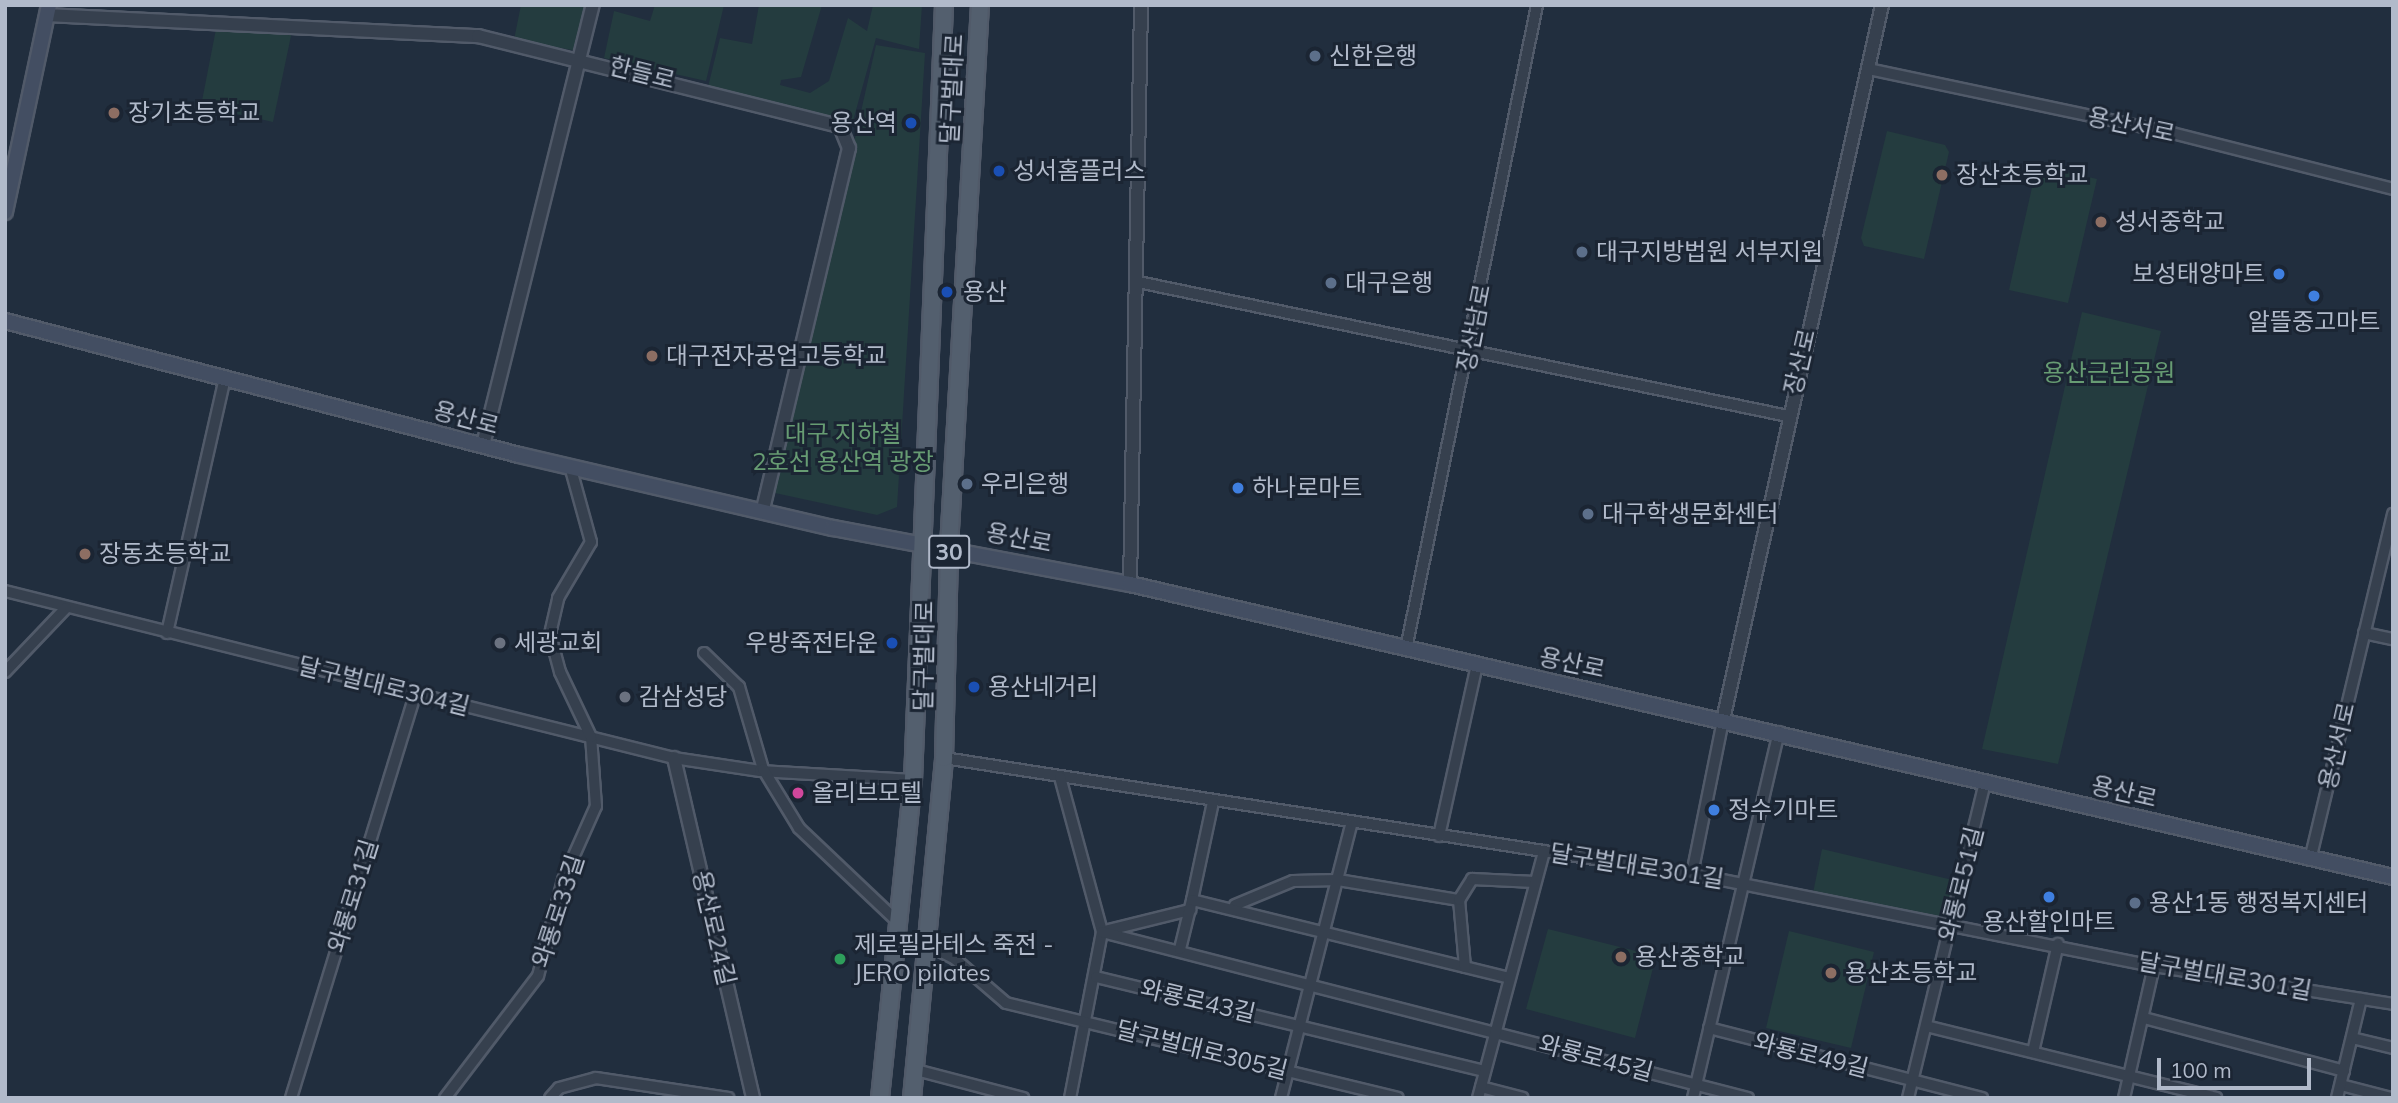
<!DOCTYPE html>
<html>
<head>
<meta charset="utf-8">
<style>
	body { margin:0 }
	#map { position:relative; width:2398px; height:1103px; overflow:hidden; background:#212e3e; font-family:Mulish,"Noto Sans KR",sans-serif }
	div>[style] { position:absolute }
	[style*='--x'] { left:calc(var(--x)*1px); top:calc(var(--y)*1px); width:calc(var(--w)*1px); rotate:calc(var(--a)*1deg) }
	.green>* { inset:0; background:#243c3f }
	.roads { filter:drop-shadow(2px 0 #515a69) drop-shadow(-2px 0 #515a69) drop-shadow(0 2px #515a69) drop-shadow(0 -2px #515a69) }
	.minor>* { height:10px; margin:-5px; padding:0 5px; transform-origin:5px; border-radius:5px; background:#36404e }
	.tertiary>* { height:12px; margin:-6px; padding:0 6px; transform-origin:6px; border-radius:6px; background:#36404e }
	.secondary>* { height:14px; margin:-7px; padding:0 7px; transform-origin:7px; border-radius:7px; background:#434e62 }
	.primary>* { height:16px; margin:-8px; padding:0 8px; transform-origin:8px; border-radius:8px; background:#535f6e }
	.dots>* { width:19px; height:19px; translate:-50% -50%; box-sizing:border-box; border:4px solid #1b2533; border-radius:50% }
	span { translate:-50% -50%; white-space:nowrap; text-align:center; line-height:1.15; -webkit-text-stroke:6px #1b2533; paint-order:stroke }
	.shield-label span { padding:2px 5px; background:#1b2533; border:2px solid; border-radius:5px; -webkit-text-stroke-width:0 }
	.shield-label { font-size:23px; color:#b1baca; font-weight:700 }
	.poi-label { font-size:24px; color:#b1baca }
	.left { translate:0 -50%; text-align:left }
	.right { translate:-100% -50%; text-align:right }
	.street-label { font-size:24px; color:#b1baca }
	.park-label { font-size:24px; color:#679c73 }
	.frame { position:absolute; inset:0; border:7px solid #b1baca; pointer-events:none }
	.scale { position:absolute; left:2157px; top:1058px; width:154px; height:32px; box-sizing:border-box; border:4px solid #b1baca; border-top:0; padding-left:9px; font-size:21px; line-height:24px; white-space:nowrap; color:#b1baca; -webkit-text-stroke:5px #1b2533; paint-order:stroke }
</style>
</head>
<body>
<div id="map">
	<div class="green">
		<i style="clip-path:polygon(521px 5px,590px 5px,578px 51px,514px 40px)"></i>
		<i style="clip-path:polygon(655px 5px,724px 5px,706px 81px,604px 58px,614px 11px,650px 21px)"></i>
		<i style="clip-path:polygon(759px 5px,822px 5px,801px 77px,781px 80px,780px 85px,810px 93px,829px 81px,848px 18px,867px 31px,873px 5px,922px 5px,919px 49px,876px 38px,853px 121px,708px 87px,720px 38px,752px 44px)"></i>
		<i style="clip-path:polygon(216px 29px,292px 31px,273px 122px,201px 106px)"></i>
		<i style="clip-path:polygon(876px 45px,925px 53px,897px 507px,877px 515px,775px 493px)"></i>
		<i style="clip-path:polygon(1887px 131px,1945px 145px,1949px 152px,1924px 259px,1864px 246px,1861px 238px)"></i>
		<i style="clip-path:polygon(2037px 165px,2097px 179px,2068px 303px,2009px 290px)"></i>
		<i style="clip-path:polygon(2082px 312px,2161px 331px,2058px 764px,1982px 749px)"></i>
		<i style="clip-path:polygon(1822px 849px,1961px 882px,1950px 918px,1813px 893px)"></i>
		<i style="clip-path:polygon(1548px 929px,1656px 956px,1635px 1038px,1526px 1009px)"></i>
		<i style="clip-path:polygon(1789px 931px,1874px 952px,1851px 1048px,1766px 1028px)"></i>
	</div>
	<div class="roads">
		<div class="minor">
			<i style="--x:1868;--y:69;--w:311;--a:11.9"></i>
			<i style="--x:2172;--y:133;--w:228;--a:14.2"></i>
			<i style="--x:1138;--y:282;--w:664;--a:11.65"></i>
			<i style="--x:5;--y:591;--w:690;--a:14.02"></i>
			<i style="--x:674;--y:758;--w:87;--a:8.6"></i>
			<i style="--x:760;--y:771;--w:153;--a:3.4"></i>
			<i style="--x:167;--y:633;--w:262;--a:-77.2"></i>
			<i style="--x:2364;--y:633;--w:30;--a:12"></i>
			<i style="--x:1406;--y:649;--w:657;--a:-78.5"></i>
			<i style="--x:704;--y:653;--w:49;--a:44.2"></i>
			<i style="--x:739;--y:687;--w:85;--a:73.7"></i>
			<i style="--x:763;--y:769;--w:69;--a:58.6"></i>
			<i style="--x:799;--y:828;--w:139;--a:43.5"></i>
			<i style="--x:5;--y:672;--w:88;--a:-46.4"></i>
			<i style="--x:944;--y:758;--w:757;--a:8.82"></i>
			<i style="--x:1692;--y:874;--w:471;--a:11.3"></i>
			<i style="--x:2154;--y:966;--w:242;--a:9"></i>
			<i style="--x:1060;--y:777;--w:161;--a:74.8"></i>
			<i style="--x:1102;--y:932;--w:169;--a:100.9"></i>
			<i style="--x:1439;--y:836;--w:175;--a:-77.5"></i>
			<i style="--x:2310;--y:860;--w:356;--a:-76.5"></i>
			<i style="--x:1692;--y:874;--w:157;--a:-78.6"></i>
			<i style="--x:1192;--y:900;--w:100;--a:-77.9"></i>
			<i style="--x:1235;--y:905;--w:63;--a:-22.5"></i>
			<i style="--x:1293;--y:881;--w:45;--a:-1.3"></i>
			<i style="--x:1338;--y:880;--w:123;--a:9.4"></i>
			<i style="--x:1105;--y:931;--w:88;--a:-13.9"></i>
			<i style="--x:1102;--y:932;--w:667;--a:14.41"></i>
			<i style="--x:930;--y:946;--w:28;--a:27"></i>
			<i style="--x:955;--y:959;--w:67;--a:40.8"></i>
			<i style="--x:1006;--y:1003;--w:403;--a:13.6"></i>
			<i style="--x:1180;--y:949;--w:50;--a:-76.2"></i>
			<i style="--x:1192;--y:900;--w:326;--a:13.8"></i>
			<i style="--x:1465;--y:967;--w:67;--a:-95.1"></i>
			<i style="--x:1459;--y:900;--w:25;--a:-58"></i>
			<i style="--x:1472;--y:879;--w:63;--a:2.7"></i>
			<i style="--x:1096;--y:977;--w:400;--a:13.6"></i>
			<i style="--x:2144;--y:1018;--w:207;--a:14.8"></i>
			<i style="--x:1926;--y:1026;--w:299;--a:13.9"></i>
			<i style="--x:1709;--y:1028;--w:282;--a:14.4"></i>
			<i style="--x:2352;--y:1038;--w:42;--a:13.7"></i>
			<i style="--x:2033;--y:1052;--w:111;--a:-77"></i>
			<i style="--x:916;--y:1070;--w:111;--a:14.7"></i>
			<i style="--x:2341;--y:1085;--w:52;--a:14.6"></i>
			<i style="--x:1481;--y:1087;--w:43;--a:14.7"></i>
			<i style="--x:291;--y:1098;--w:423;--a:-72.9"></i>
			<i style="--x:445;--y:1098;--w:153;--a:-52.7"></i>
			<i style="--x:538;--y:976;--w:99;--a:-75.4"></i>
			<i style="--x:563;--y:880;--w:81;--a:-66"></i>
			<i style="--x:596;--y:806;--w:69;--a:-94.1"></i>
			<i style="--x:591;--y:737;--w:72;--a:-115.5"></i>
			<i style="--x:560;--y:672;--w:39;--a:-105"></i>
			<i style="--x:550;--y:634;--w:37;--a:-77"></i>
			<i style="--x:558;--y:598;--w:65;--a:-59.5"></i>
			<i style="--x:591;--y:542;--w:79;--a:-105.4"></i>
			<i style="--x:550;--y:1098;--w:13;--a:-48"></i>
			<i style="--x:559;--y:1088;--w:38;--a:-15"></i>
			<i style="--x:596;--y:1078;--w:134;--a:8.6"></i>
			<i style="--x:1281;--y:1098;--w:282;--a:-75.6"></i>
			<i style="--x:1478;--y:1098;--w:256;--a:-75"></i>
			<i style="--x:1693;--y:1098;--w:376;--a:-76.8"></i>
			<i style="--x:1908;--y:1098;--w:325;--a:-76.3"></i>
			<i style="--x:2124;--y:1098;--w:135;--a:-77.2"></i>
			<i style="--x:2337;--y:1098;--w:102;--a:-76.4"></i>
		</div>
		<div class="tertiary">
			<i style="--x:47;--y:15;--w:432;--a:2.8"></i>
			<i style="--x:478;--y:36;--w:373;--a:14"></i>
			<i style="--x:840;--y:126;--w:24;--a:68"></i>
			<i style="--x:849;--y:148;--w:370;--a:103.4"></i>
			<i style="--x:483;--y:445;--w:454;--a:-76"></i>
			<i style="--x:1130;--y:584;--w:579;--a:-88.91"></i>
			<i style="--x:1723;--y:720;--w:732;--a:-77.46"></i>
			<i style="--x:674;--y:758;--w:349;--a:76.9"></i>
		</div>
		<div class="secondary">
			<i style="--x:5;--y:212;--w:212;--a:-78"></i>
			<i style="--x:5;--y:321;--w:531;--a:14.61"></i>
			<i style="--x:519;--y:455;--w:322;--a:13.1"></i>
			<i style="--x:833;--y:528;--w:302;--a:10.7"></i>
			<i style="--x:1130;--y:584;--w:1297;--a:13.06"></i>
		</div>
		<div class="primary">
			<i style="--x:880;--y:1098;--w:320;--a:-84.1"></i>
			<i style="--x:913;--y:780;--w:776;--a:-87.71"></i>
			<i style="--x:912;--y:1098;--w:342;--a:-84.6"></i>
			<i style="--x:944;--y:758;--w:211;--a:-88.6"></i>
			<i style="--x:949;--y:547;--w:543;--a:-86.73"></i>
		</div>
	</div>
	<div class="dots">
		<i style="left:1315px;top:56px;background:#5c6f8a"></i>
		<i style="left:114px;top:113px;background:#8d6e63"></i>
		<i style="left:911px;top:123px;background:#1a4fb4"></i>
		<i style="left:999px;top:171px;background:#1a4fb4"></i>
		<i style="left:1942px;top:175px;background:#8d6e63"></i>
		<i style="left:2101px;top:222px;background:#8d6e63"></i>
		<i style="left:1582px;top:252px;background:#5c6f8a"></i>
		<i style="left:2279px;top:274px;background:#3f7fe0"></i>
		<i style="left:1331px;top:283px;background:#5c6f8a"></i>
		<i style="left:947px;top:292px;background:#1a4fb4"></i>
		<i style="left:2314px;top:296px;background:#3f7fe0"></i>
		<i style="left:652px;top:356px;background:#8d6e63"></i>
		<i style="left:967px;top:484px;background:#5c6f8a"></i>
		<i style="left:1238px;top:488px;background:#3f7fe0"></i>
		<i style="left:1588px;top:514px;background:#5c6f8a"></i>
		<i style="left:85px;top:554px;background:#8d6e63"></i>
		<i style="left:500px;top:643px;background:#6b7280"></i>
		<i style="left:892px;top:643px;background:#1a4fb4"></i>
		<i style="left:974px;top:687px;background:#1a4fb4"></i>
		<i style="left:625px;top:697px;background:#6b7280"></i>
		<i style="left:798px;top:793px;background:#d1479c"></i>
		<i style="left:1714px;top:810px;background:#3f7fe0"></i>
		<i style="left:2049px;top:897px;background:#3f7fe0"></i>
		<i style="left:2135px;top:903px;background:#5c6f8a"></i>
		<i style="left:1621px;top:957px;background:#8d6e63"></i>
		<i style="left:840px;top:959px;background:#2e9e5b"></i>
		<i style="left:1831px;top:973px;background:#8d6e63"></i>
	</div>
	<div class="shield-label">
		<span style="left:949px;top:552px">30</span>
	</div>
	<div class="poi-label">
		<span class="left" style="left:1329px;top:56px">신한은행</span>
		<span class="left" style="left:128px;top:113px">장기초등학교</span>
		<span class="right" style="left:897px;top:123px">용산역</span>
		<span class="left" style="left:1013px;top:171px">성서홈플러스</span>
		<span class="left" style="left:1956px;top:175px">장산초등학교</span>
		<span class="left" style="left:2115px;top:222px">성서중학교</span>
		<span class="left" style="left:1596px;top:252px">대구지방법원 서부지원</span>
		<span class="right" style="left:2265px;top:274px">보성태양마트</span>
		<span class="left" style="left:1345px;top:283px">대구은행</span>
		<span class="left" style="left:963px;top:292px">용산</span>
		<span style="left:2314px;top:322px">알뜰중고마트</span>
		<span class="left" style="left:666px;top:356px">대구전자공업고등학교</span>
		<span class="left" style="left:981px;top:484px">우리은행</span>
		<span class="left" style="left:1252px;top:488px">하나로마트</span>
		<span class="left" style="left:1602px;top:514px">대구학생문화센터</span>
		<span class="left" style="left:99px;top:554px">장동초등학교</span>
		<span class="left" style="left:514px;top:643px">세광교회</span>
		<span class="right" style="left:878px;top:643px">우방죽전타운</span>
		<span class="left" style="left:988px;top:687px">용산네거리</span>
		<span class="left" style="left:639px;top:697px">감삼성당</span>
		<span class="left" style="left:812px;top:793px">올리브모텔</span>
		<span class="left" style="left:1728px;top:810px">정수기마트</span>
		<span class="left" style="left:2149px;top:903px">용산1동 행정복지센터</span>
		<span style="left:2049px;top:922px">용산할인마트</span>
		<span class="left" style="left:854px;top:959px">제로필라테스 죽전 -<br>JERO pilates</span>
		<span class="left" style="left:1635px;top:957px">용산중학교</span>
		<span class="left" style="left:1845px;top:973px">용산초등학교</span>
	</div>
	<div class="street-label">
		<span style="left:642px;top:73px;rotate:14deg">한들로</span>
		<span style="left:952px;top:89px;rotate:-87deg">달구벌대로</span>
		<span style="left:2131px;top:125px;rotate:12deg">용산서로</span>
		<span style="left:1474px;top:328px;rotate:-79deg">장산남로</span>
		<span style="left:1800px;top:362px;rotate:-77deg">장산로</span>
		<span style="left:466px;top:418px;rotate:15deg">용산로</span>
		<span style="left:1019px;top:538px;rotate:11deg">용산로</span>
		<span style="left:924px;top:656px;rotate:-89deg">달구벌대로</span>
		<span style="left:1572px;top:663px;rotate:12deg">용산로</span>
		<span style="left:384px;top:686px;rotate:14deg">달구벌대로304길</span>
		<span style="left:2337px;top:746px;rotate:-77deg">용산서로</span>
		<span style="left:2124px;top:792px;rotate:13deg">용산로</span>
		<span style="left:1637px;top:866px;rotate:9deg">달구벌대로301길</span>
		<span style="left:1961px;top:884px;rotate:-76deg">와룡로51길</span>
		<span style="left:353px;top:896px;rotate:-73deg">와룡로31길</span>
		<span style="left:558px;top:911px;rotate:-72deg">와룡로33길</span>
		<span style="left:714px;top:928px;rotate:77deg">용산로24길</span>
		<span style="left:2225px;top:976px;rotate:10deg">달구벌대로301길</span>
		<span style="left:1198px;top:1001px;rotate:13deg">와룡로43길</span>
		<span style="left:1202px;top:1050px;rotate:14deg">달구벌대로305길</span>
		<span style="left:1811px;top:1055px;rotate:14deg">와룡로49길</span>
		<span style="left:1596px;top:1058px;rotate:15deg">와룡로45길</span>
	</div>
	<div class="park-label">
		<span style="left:2109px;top:373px">용산근린공원</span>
		<span style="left:843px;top:448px">대구 지하철<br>2호선 용산역 광장</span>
	</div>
	<div class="frame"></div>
	<div class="scale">100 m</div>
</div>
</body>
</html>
